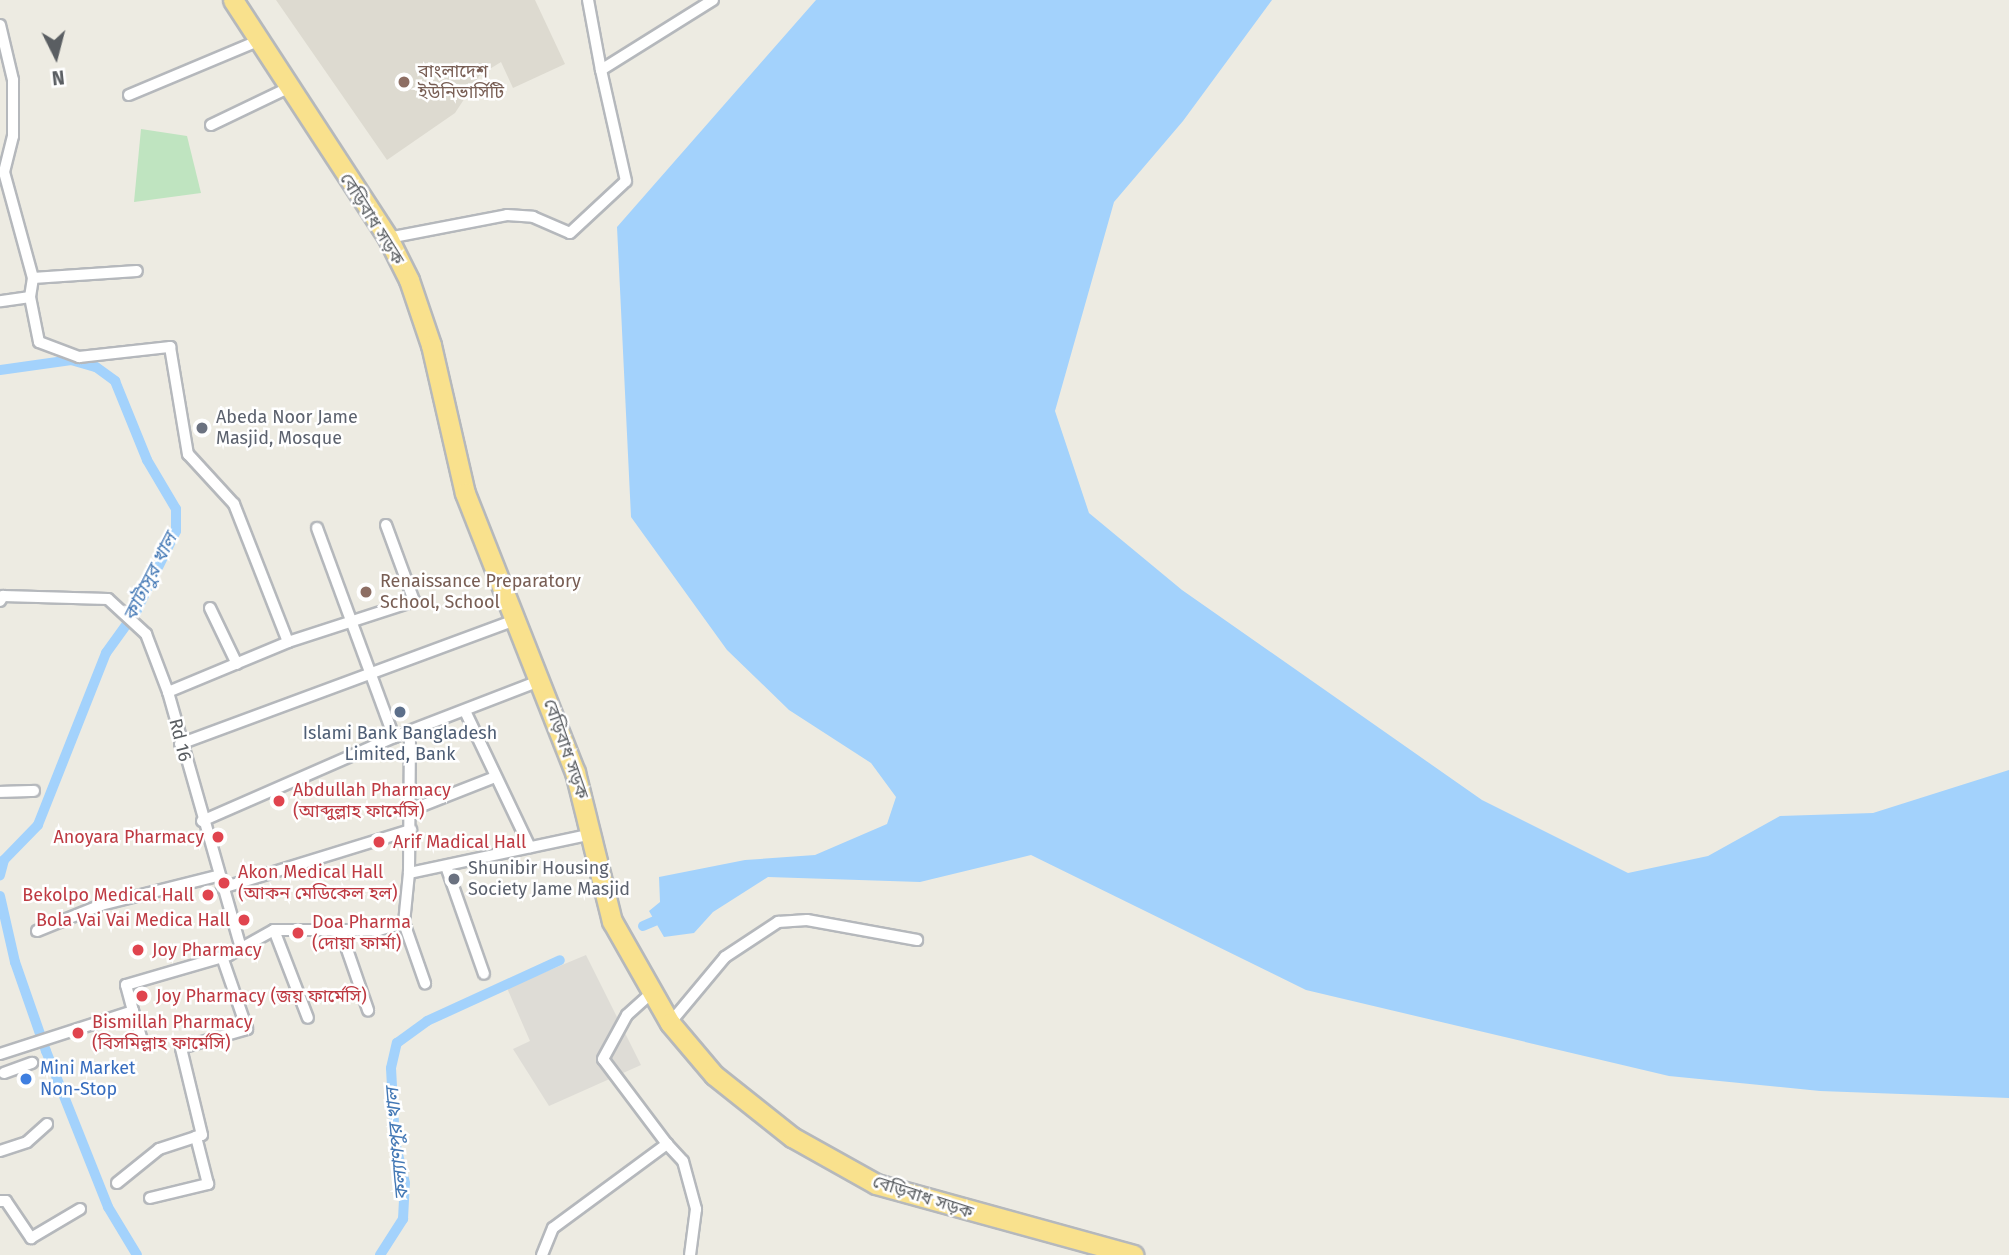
<!DOCTYPE html>
<html>
<head>
<meta charset="utf-8">
<style>
	body { margin:0 }
	#map { position:relative; width:2009px; height:1255px; overflow:hidden; background:#edebe2; font-family:"Fira Sans","Noto Sans Bengali",sans-serif }
	div>[style] { position:absolute }
	[style*='--x'] { left:calc(var(--x)*1px); top:calc(var(--y)*1px); width:calc(var(--w)*1px); rotate:calc(var(--a)*1deg) }
	.industrial>* { inset:0; background:#dedcd6 }
	.education>* { inset:0; background:#dddad0 }
	.green>* { inset:0; background:#bfe4c0 }
	.water>* { inset:0; background:#a3d2fc }
	.canal>* { height:10px; margin:-5px; padding:0 5px; transform-origin:5px; border-radius:5px; background:#a3d2fc }
	.roads { filter:drop-shadow(2px 0 #b5b8bc) drop-shadow(-2px 0 #b5b8bc) drop-shadow(0 2px #b5b8bc) drop-shadow(0 -2px #b5b8bc) }
	.street>* { height:10px; margin:-5px; padding:0 5px; transform-origin:5px; border-radius:5px; background:#fff }
	.highway>* { height:19px; margin:-9.5px; padding:0 9.5px; transform-origin:9.5px; border-radius:9.5px; background:#f9e18d }
	.dots>* { width:19px; height:19px; translate:-50% -50%; box-sizing:border-box; border:4px solid #fff; border-radius:50% }
	span { translate:-50% -50%; white-space:nowrap; text-align:center; line-height:1.15; -webkit-text-stroke:5px #fff; paint-order:stroke }
	.education-label { font-size:18px; color:#785e54 }
	.left { translate:0 -50%; text-align:left }
	.street-label { font-size:18px; color:#5a5e62 }
	.worship-label { font-size:18px; color:#5b616d }
	.service-label { font-size:18px; color:#4e5e75 }
	.health-label { font-size:18px; color:#be3a42 }
	.right { translate:-100% -50%; text-align:right }
	.shop-label { font-size:18px; color:#366cbe }
	.water-label { font-size:19px; color:#4378b5; font-style:italic }
	.north { position:absolute; left:21px; top:21px; width:70px; height:70px; -webkit-text-stroke:5px #fff; paint-order:stroke; rotate:174deg; font-size:19px; font-weight:700; line-height:28px; text-align:center; color:#5a5e62 }
	.north::after { content:''; display:block; margin:auto; width:24px; height:32px; background:#5a5e62; clip-path:polygon(50% 0,100% 100%,50% 72%,0 100%) }
</style>
</head>
<body>
<div id="map">
	<div class="industrial">
		<i style="clip-path:polygon(586px 955px,641px 1065px,549px 1106px,513px 1049px,530px 1041px,507px 988px)"></i>
	</div>
	<div class="education">
		<i style="clip-path:polygon(276px 0,535px 0,565px 64px,513px 88px,501px 62px,480px 75px,455px 113px,387px 160px)"></i>
	</div>
	<div class="green">
		<i style="clip-path:polygon(141px 129px,187px 136px,201px 193px,134px 202px)"></i>
	</div>
	<div class="water">
		<i style="clip-path:polygon(816px 0,1272px 0,1183px 121px,1114px 202px,1055px 411px,1089px 513px,1182px 590px,1482px 800px,1628px 873px,1708px 856px,1780px 816px,1873px 813px,2009px 770px,2009px 1098px,1820px 1091px,1669px 1076px,1306px 990px,1031px 855px,920px 882px,768px 877px,713px 912px,694px 933px,664px 937px,649px 911px,660px 902px,659px 877px,745px 860px,815px 855px,887px 824px,896px 797px,871px 763px,789px 710px,727px 650px,631px 517px,617px 227px)"></i>
	</div>
	<div class="canal">
		<i style="--x:0;--y:370;--w:72;--a:-8"></i>
		<i style="--x:71;--y:360;--w:26;--a:16"></i>
		<i style="--x:96;--y:367;--w:24;--a:36"></i>
		<i style="--x:115;--y:381;--w:85;--a:67.9"></i>
		<i style="--x:147;--y:460;--w:57;--a:59.4"></i>
		<i style="--x:176;--y:509;--w:22;--a:90"></i>
		<i style="--x:176;--y:531;--w:88;--a:116.3"></i>
		<i style="--x:137;--y:610;--w:53;--a:125.8"></i>
		<i style="--x:106;--y:653;--w:185;--a:111.6"></i>
		<i style="--x:38;--y:825;--w:49;--a:134.2"></i>
		<i style="--x:4;--y:860;--w:16;--a:105"></i>
		<i style="--x:0;--y:896;--w:68;--a:77.2"></i>
		<i style="--x:15;--y:962;--w:94;--a:70.8"></i>
		<i style="--x:46;--y:1051;--w:168;--a:68.3"></i>
		<i style="--x:108;--y:1207;--w:56;--a:58.9"></i>
		<i style="--x:643;--y:926;--w:13;--a:-23"></i>
		<i style="--x:380;--y:1255;--w:43;--a:-57.4"></i>
		<i style="--x:403;--y:1219;--w:36;--a:-87"></i>
		<i style="--x:405;--y:1183;--w:42;--a:-103.7"></i>
		<i style="--x:395;--y:1142;--w:74;--a:-93.1"></i>
		<i style="--x:391;--y:1068;--w:26;--a:-77"></i>
		<i style="--x:397;--y:1043;--w:37;--a:-36"></i>
		<i style="--x:427;--y:1021;--w:146;--a:-24.6"></i>
	</div>
	<div class="roads">
		<div class="street">
			<i style="--x:588;--y:0;--w:71;--a:79.5"></i>
			<i style="--x:601;--y:70;--w:132;--a:-32"></i>
			<i style="--x:0;--y:25;--w:57;--a:76.7"></i>
			<i style="--x:13;--y:80;--w:56;--a:90"></i>
			<i style="--x:13;--y:136;--w:37;--a:104"></i>
			<i style="--x:4;--y:172;--w:110;--a:74.7"></i>
			<i style="--x:33;--y:278;--w:19;--a:99"></i>
			<i style="--x:30;--y:297;--w:30;--a:172"></i>
			<i style="--x:129;--y:95;--w:140;--a:-22.7"></i>
			<i style="--x:211;--y:125;--w:85;--a:-25.7"></i>
			<i style="--x:388;--y:238;--w:121;--a:-10.9"></i>
			<i style="--x:507;--y:215;--w:26;--a:4"></i>
			<i style="--x:533;--y:217;--w:40;--a:23.4"></i>
			<i style="--x:570;--y:233;--w:76;--a:-42.9"></i>
			<i style="--x:626;--y:181;--w:114;--a:-102.7"></i>
			<i style="--x:33;--y:278;--w:104;--a:-3.9"></i>
			<i style="--x:30;--y:297;--w:46;--a:78.7"></i>
			<i style="--x:39;--y:342;--w:43;--a:20.6"></i>
			<i style="--x:79;--y:357;--w:92;--a:-6.3"></i>
			<i style="--x:170;--y:347;--w:109;--a:80.5"></i>
			<i style="--x:188;--y:454;--w:68;--a:47.4"></i>
			<i style="--x:234;--y:504;--w:148;--a:68.6"></i>
			<i style="--x:317;--y:528;--w:223;--a:69.8"></i>
			<i style="--x:0;--y:601;--w:6;--a:-59"></i>
			<i style="--x:3;--y:596;--w:105;--a:1.6"></i>
			<i style="--x:108;--y:599;--w:52;--a:42.6"></i>
			<i style="--x:146;--y:634;--w:62;--a:69.2"></i>
			<i style="--x:168;--y:692;--w:266;--a:74.1"></i>
			<i style="--x:210;--y:608;--w:62;--a:64.3"></i>
			<i style="--x:168;--y:692;--w:130;--a:-22.6"></i>
			<i style="--x:288;--y:642;--w:133;--a:-18"></i>
			<i style="--x:414;--y:601;--w:81;--a:-110.2"></i>
			<i style="--x:465;--y:711;--w:151;--a:64.5"></i>
			<i style="--x:180;--y:744;--w:358;--a:-20.3"></i>
			<i style="--x:0;--y:792;--w:34;--a:-2"></i>
			<i style="--x:411;--y:810;--w:90;--a:-21.4"></i>
			<i style="--x:202;--y:821;--w:210;--a:-23.6"></i>
			<i style="--x:394;--y:737;--w:159;--a:-21.1"></i>
			<i style="--x:447;--y:869;--w:111;--a:70.6"></i>
			<i style="--x:409;--y:873;--w:142;--a:-89.6"></i>
			<i style="--x:222;--y:888;--w:198;--a:-17.1"></i>
			<i style="--x:404;--y:923;--w:64;--a:70.7"></i>
			<i style="--x:274;--y:930;--w:94;--a:68.9"></i>
			<i style="--x:37;--y:931;--w:69;--a:-22.1"></i>
			<i style="--x:101;--y:905;--w:120;--a:-14"></i>
			<i style="--x:341;--y:932;--w:83;--a:70.9"></i>
			<i style="--x:133;--y:1011;--w:34;--a:73"></i>
			<i style="--x:670;--y:1023;--w:86;--a:-50.2"></i>
			<i style="--x:725;--y:957;--w:64;--a:-33.4"></i>
			<i style="--x:778;--y:922;--w:29;--a:-4"></i>
			<i style="--x:807;--y:920;--w:112;--a:10.3"></i>
			<i style="--x:0;--y:1054;--w:140;--a:-17.9"></i>
			<i style="--x:133;--y:1011;--w:27;--a:-105"></i>
			<i style="--x:126;--y:985;--w:107;--a:-16.2"></i>
			<i style="--x:229;--y:955;--w:51;--a:-29.1"></i>
			<i style="--x:274;--y:930;--w:105;--a:0"></i>
			<i style="--x:379;--y:930;--w:26;--a:-16"></i>
			<i style="--x:404;--y:923;--w:50;--a:-84.3"></i>
			<i style="--x:409;--y:873;--w:188;--a:-12"></i>
			<i style="--x:4;--y:1073;--w:30;--a:-20"></i>
			<i style="--x:667;--y:1144;--w:23;--a:47"></i>
			<i style="--x:683;--y:1161;--w:50;--a:74.8"></i>
			<i style="--x:696;--y:1209;--w:46;--a:97.4"></i>
			<i style="--x:0;--y:1151;--w:28;--a:-18"></i>
			<i style="--x:27;--y:1142;--w:27;--a:-42"></i>
			<i style="--x:117;--y:1183;--w:54;--a:-39"></i>
			<i style="--x:159;--y:1149;--w:45;--a:-18"></i>
			<i style="--x:202;--y:1135;--w:89;--a:-103.6"></i>
			<i style="--x:181;--y:1048;--w:69;--a:-16.1"></i>
			<i style="--x:247;--y:1029;--w:76;--a:-109.1"></i>
			<i style="--x:150;--y:1198;--w:60;--a:-13.6"></i>
			<i style="--x:208;--y:1184;--w:49;--a:-104.3"></i>
			<i style="--x:0;--y:1201;--w:6;--a:0"></i>
			<i style="--x:6;--y:1201;--w:45;--a:56"></i>
			<i style="--x:31;--y:1238;--w:57;--a:-30.6"></i>
			<i style="--x:542;--y:1255;--w:29;--a:-68"></i>
			<i style="--x:553;--y:1228;--w:142;--a:-36.4"></i>
			<i style="--x:667;--y:1144;--w:106;--a:-127"></i>
			<i style="--x:603;--y:1059;--w:50;--a:-61.4"></i>
			<i style="--x:627;--y:1015;--w:31;--a:-42"></i>
		</div>
		<div class="highway">
			<i style="--x:233;--y:0;--w:284;--a:56.9"></i>
			<i style="--x:388;--y:238;--w:47;--a:63.4"></i>
			<i style="--x:409;--y:280;--w:69;--a:71.3"></i>
			<i style="--x:431;--y:345;--w:152;--a:77.1"></i>
			<i style="--x:465;--y:493;--w:300;--a:68.5"></i>
			<i style="--x:575;--y:772;--w:154;--a:76.1"></i>
			<i style="--x:612;--y:921;--w:117;--a:60.4"></i>
			<i style="--x:670;--y:1023;--w:68;--a:49.8"></i>
			<i style="--x:714;--y:1075;--w:100;--a:38.5"></i>
			<i style="--x:792;--y:1137;--w:96;--a:29.2"></i>
			<i style="--x:876;--y:1184;--w:267;--a:15.4"></i>
		</div>
	</div>
	<div class="dots">
		<i style="left:404px;top:82px;background:#8d6e63"></i>
		<i style="left:202px;top:428px;background:#6b7280"></i>
		<i style="left:366px;top:592px;background:#8d6e63"></i>
		<i style="left:400px;top:712px;background:#5c6f8a"></i>
		<i style="left:279px;top:801px;background:#e0444e"></i>
		<i style="left:218px;top:837px;background:#e0444e"></i>
		<i style="left:379px;top:842px;background:#e0444e"></i>
		<i style="left:454px;top:879px;background:#6b7280"></i>
		<i style="left:224px;top:883px;background:#e0444e"></i>
		<i style="left:208px;top:895px;background:#e0444e"></i>
		<i style="left:244px;top:920px;background:#e0444e"></i>
		<i style="left:298px;top:933px;background:#e0444e"></i>
		<i style="left:138px;top:950px;background:#e0444e"></i>
		<i style="left:142px;top:996px;background:#e0444e"></i>
		<i style="left:78px;top:1033px;background:#e0444e"></i>
		<i style="left:26px;top:1079px;background:#3f7fe0"></i>
	</div>
	<div class="education-label">
		<span class="left" style="left:418px;top:82px">বাংলাদেশ<br>ইউনিভার্সিটি</span>
		<span class="left" style="left:380px;top:592px">Renaissance Preparatory<br>School, School</span>
	</div>
	<div class="street-label">
		<span style="left:372px;top:219px;rotate:58deg">বেড়িবাধ সড়ক</span>
		<span style="left:180px;top:740px;rotate:76deg">Rd 16</span>
		<span style="left:566px;top:749px;rotate:71deg">বেড়িবাধ সড়ক</span>
		<span style="left:923px;top:1197px;rotate:18deg">বেড়িবাধ সড়ক</span>
	</div>
	<div class="worship-label">
		<span class="left" style="left:216px;top:428px">Abeda Noor Jame<br>Masjid, Mosque</span>
		<span class="left" style="left:468px;top:879px">Shunibir Housing<br>Society Jame Masjid</span>
	</div>
	<div class="service-label">
		<span style="left:400px;top:744px">Islami Bank Bangladesh<br>Limited, Bank</span>
	</div>
	<div class="health-label">
		<span class="left" style="left:293px;top:801px">Abdullah Pharmacy<br>(আব্দুল্লাহ ফার্মেসি)</span>
		<span class="right" style="left:204px;top:837px">Anoyara Pharmacy</span>
		<span class="left" style="left:393px;top:842px">Arif Madical Hall</span>
		<span class="left" style="left:238px;top:883px">Akon Medical Hall<br>(আকন মেডিকেল হল)</span>
		<span class="right" style="left:194px;top:895px">Bekolpo Medical Hall</span>
		<span class="right" style="left:230px;top:920px">Bola Vai Vai Medica Hall</span>
		<span class="left" style="left:312px;top:933px">Doa Pharma<br>(দোয়া ফার্মা)</span>
		<span class="left" style="left:152px;top:950px">Joy Pharmacy</span>
		<span class="left" style="left:156px;top:996px">Joy Pharmacy (জয় ফার্মেসি)</span>
		<span class="left" style="left:92px;top:1033px">Bismillah Pharmacy<br>(বিসমিল্লাহ ফার্মেসি)</span>
	</div>
	<div class="shop-label">
		<span class="left" style="left:40px;top:1079px">Mini Market<br>Non-Stop</span>
	</div>
	<div class="water-label">
		<span style="left:150px;top:577px;rotate:-63deg">কাটাসুর খাল</span>
		<span style="left:397px;top:1144px;rotate:-95deg">কল্যাণপুর খাল</span>
	</div>
	<div class="north">N</div>
</div>
</body>
</html>
